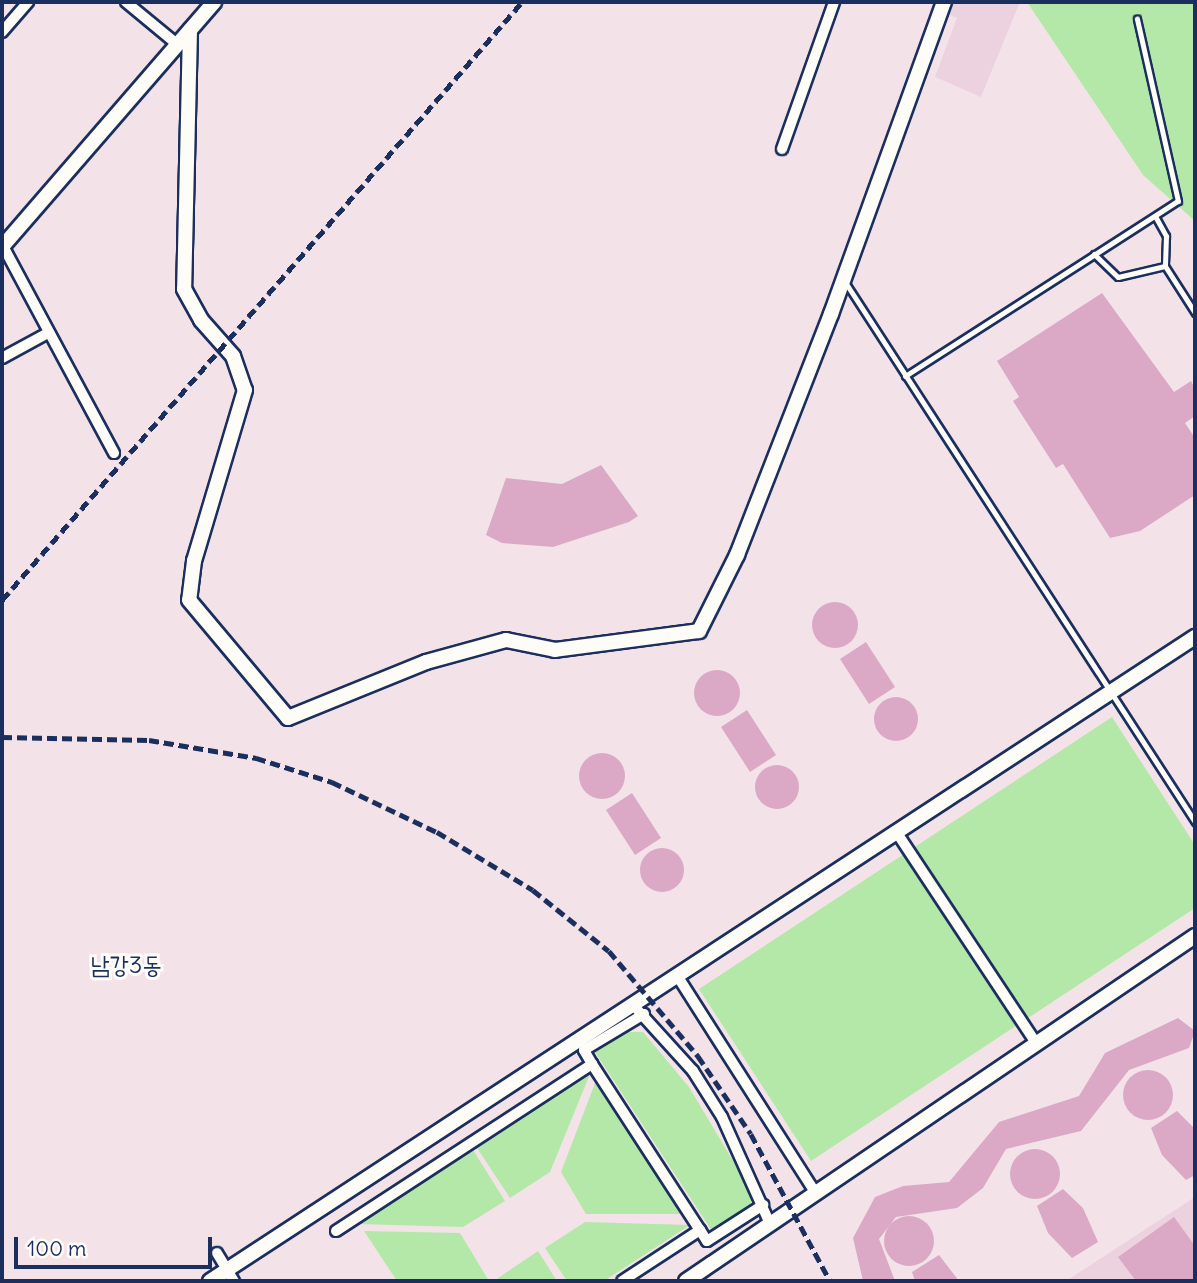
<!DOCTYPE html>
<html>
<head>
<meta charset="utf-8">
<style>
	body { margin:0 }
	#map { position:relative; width:1197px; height:1283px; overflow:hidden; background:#f3e3e8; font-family:Delius,"Poor Story",sans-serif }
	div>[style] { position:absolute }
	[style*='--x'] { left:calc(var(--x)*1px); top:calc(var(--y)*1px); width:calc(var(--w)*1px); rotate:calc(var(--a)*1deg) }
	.built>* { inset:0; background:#ecd2de }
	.green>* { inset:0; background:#b4e8a9 }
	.building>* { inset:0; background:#dba9c6 }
	.round { border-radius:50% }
	.roads { filter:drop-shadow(2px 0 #1b2f5e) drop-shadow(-2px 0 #1b2f5e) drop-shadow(0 2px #1b2f5e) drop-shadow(0 -2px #1b2f5e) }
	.lane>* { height:5px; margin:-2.5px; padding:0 2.5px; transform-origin:2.5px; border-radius:2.5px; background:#fdfcf7 }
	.street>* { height:10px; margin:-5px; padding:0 5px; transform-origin:5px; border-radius:5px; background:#fdfcf7 }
	.secondary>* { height:14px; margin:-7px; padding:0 7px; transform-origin:7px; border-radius:7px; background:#fdfcf7 }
	.rail>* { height:4.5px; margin-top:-2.25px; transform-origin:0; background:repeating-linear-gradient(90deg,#1b2f5e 0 10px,transparent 0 15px) }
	span { translate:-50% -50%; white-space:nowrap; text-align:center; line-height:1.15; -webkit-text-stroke:6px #fdfcf7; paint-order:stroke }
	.quarter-label { font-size:24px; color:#1b2f5e }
	.frame { position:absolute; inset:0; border:4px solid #1b2f5e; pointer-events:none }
	.scale { position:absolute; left:14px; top:1237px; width:198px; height:32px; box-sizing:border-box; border:4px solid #1b2f5e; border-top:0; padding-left:9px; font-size:21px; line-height:24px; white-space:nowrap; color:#1b2f5e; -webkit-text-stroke:5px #fdfcf7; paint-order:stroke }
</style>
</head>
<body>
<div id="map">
	<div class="built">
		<i style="clip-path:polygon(953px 2px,1020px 2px,981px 97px,935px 77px,957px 18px,948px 14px)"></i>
		<i style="clip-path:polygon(1195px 1197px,1195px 1281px,1066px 1281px)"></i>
	</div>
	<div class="green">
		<i style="clip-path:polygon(1027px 2px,1195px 2px,1195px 221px,1143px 175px)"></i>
		<i style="clip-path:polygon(1112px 717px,1195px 845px,1195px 908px,811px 1161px,699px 989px)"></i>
		<i style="clip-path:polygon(626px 1032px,643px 1032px,689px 1087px,751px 1191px,751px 1205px,712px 1231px,595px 1052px)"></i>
		<i style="clip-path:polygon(590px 1074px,550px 1172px,510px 1198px,477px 1148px)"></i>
		<i style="clip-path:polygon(597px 1078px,681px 1214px,586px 1214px,561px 1172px)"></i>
		<i style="clip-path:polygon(473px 1150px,505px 1201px,463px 1227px,358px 1224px)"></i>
		<i style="clip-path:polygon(585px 1222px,690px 1225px,604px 1281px,567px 1281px,545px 1248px)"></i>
		<i style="clip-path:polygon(364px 1231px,460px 1233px,489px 1281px,397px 1281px)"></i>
		<i style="clip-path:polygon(538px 1251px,557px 1281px,496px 1281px,498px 1278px)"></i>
	</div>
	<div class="building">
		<i style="clip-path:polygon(1102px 293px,1174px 392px,1191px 381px,1195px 389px,1195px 416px,1185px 423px,1195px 438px,1195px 495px,1140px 531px,1110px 538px,1063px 464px,1056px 468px,1013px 401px,1019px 397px,997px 361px)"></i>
		<i style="clip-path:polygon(601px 465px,638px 516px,629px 522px,553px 547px,502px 543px,486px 535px,506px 478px,562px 484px)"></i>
		<i class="round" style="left:812px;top:602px;width:46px;height:46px"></i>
		<i style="clip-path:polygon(866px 642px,895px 687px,869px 704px,840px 659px)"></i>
		<i class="round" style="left:694px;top:670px;width:46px;height:46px"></i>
		<i class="round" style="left:874px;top:697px;width:44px;height:44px"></i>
		<i style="clip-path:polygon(747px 710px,776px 755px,750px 772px,721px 727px)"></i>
		<i class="round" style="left:579px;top:753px;width:46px;height:46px"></i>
		<i class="round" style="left:755px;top:765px;width:44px;height:44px"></i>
		<i style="clip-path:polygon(632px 793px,661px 838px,635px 855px,606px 810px)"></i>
		<i class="round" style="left:640px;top:848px;width:44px;height:44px"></i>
		<i style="clip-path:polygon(1178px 1018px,1195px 1031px,1189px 1048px,1129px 1070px,1081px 1131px,1006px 1149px,983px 1188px,957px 1208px,896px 1217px,879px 1239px,895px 1281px,863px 1281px,853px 1238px,875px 1197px,903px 1186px,949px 1182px,999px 1122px,1079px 1096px,1105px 1053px)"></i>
		<i class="round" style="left:1123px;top:1070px;width:50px;height:50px"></i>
		<i style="clip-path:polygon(1177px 1111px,1195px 1129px,1195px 1175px,1186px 1180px,1162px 1155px,1151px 1128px)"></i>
		<i class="round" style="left:1010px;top:1149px;width:50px;height:50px"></i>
		<i style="clip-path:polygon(1063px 1189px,1083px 1208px,1098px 1242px,1072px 1258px,1048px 1233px,1037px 1206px)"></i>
		<i class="round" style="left:884px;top:1216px;width:50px;height:50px"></i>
		<i style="clip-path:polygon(1174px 1217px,1195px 1246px,1195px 1281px,1136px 1281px,1118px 1257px)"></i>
		<i style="clip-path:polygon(939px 1255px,959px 1281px,915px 1281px,912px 1272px)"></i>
	</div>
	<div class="roads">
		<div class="lane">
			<i style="--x:1155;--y:216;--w:23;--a:61"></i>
			<i style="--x:1166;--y:236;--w:30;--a:92"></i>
			<i style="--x:1165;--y:266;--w:56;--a:57.4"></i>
			<i style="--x:1094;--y:254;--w:33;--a:44"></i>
			<i style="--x:1118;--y:277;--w:48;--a:-13.2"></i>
			<i style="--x:845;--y:282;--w:644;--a:57.05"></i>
			<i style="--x:905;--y:376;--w:324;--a:-32.7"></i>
			<i style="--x:1178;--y:201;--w:187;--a:-102.7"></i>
		</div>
		<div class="street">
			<i style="--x:126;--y:2;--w:67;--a:39.6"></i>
			<i style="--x:2;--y:32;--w:40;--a:-49"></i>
			<i style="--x:782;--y:149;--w:156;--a:-70.5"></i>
			<i style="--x:3;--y:246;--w:235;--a:61.8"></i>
			<i style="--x:2;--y:358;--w:52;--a:-28.5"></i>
			<i style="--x:897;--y:833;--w:252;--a:56.5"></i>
			<i style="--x:678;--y:977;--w:255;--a:57.5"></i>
			<i style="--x:634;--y:1006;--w:88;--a:47.8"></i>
			<i style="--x:693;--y:1071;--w:54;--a:57.8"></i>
			<i style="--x:722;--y:1117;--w:117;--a:65.8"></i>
			<i style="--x:592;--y:1064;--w:16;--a:-120"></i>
			<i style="--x:584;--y:1050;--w:70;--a:-31"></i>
			<i style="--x:700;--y:1230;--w:13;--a:58"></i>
			<i style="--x:707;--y:1241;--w:67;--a:-32.7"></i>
			<i style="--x:336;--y:1231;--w:306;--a:-33.1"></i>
			<i style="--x:592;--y:1064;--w:198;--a:57"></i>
			<i style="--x:700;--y:1230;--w:93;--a:146.8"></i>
			<i style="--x:217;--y:1253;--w:33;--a:59"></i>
		</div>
		<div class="secondary">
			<i style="--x:190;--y:30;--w:259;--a:91.3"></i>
			<i style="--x:184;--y:289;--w:35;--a:61"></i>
			<i style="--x:201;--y:320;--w:48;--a:48.4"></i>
			<i style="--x:233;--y:356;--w:36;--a:71"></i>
			<i style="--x:245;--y:390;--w:178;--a:106.6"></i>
			<i style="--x:194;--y:561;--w:39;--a:97"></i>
			<i style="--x:189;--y:600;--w:154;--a:50"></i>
			<i style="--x:288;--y:718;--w:149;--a:-22.1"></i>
			<i style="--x:426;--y:662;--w:83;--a:-15.4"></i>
			<i style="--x:506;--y:640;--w:50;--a:11.5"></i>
			<i style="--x:555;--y:650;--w:145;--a:-7.5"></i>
			<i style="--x:699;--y:631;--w:85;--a:-63.4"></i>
			<i style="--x:737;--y:555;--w:259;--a:-68.7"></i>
			<i style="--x:831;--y:314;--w:332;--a:-70.1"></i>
			<i style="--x:2;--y:247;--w:324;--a:-49.1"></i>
			<i style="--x:210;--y:1281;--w:1177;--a:-33.18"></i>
			<i style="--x:686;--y:1281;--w:615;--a:-34.13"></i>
		</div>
	</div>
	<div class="rail">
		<i style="--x:2;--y:600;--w:792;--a:-48.99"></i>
		<i style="--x:2;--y:737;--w:147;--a:1.2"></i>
		<i style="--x:149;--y:740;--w:109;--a:9.5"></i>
		<i style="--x:256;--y:758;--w:80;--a:17.5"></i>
		<i style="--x:332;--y:782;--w:116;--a:25.5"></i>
		<i style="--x:437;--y:832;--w:112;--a:31.1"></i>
		<i style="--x:533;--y:890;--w:97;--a:38.8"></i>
		<i style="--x:609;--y:951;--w:138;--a:49.7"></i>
		<i style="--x:698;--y:1056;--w:94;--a:55.8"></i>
		<i style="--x:751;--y:1134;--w:167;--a:61.7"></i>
	</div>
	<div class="quarter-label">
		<span style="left:126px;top:965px">남강3동</span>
	</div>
	<div class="frame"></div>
	<div class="scale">100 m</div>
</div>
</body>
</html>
